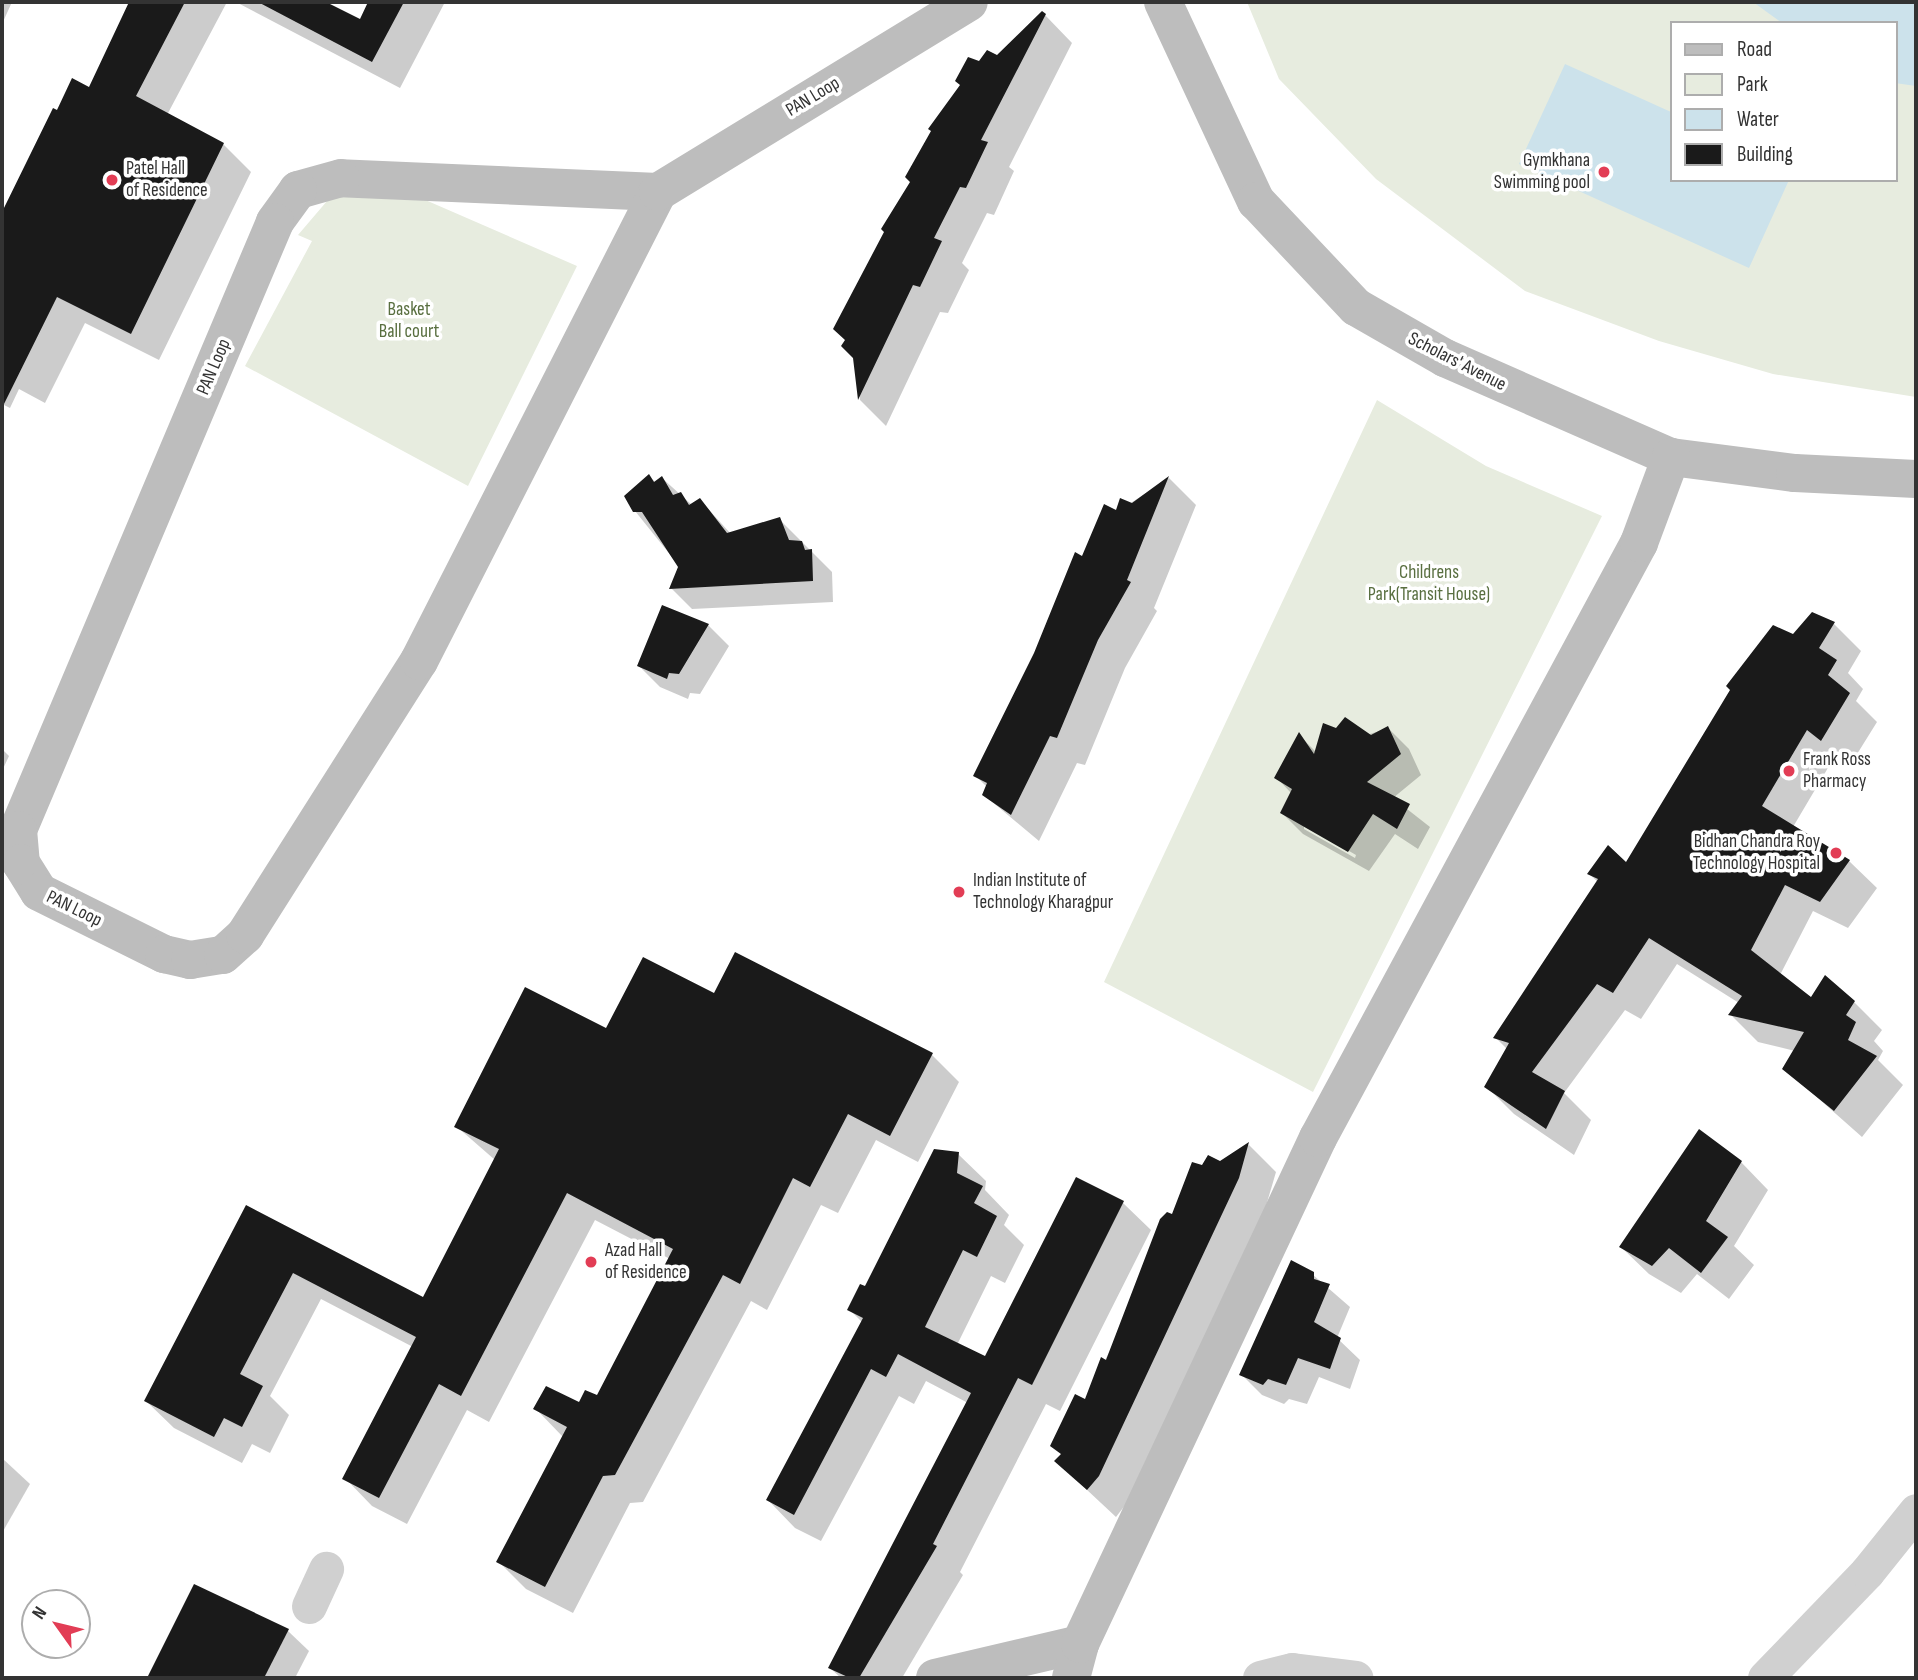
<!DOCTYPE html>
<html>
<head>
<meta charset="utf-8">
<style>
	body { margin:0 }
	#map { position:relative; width:1918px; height:1680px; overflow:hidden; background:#fff; font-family:"Sofia Sans Condensed",sans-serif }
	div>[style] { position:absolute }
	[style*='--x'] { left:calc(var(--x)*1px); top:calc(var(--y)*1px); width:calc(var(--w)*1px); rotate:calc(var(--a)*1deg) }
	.green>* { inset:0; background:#e7ecdf }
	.water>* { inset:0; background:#cce2eb }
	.shadow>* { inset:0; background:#0003 }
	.building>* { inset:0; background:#1a1a1a }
	.street>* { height:35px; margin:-17.5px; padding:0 17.5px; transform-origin:17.5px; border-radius:17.5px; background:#d0d0d0 }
	.secondary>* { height:38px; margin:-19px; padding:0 19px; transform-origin:19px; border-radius:19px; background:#bdbdbd }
	.dots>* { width:19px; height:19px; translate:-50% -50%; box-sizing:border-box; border:4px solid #fff; border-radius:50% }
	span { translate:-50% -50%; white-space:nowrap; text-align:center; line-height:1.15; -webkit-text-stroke:7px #fff; paint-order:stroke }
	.street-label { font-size:19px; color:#333 }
	.poi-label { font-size:19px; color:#333 }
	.right { translate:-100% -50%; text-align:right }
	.left { translate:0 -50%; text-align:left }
	.park-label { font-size:19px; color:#596f40 }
	.frame { position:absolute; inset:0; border:4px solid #333; pointer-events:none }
	.legend { position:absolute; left:1670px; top:21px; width:228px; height:161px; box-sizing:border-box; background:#fff; border:2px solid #adadad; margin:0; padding:9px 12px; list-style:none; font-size:21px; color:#333 }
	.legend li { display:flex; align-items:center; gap:14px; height:35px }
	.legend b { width:35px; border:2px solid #adadad }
	.north { position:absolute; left:21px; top:1589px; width:70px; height:70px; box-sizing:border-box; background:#fff; border:2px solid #adadad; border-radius:50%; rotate:304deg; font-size:19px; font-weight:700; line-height:28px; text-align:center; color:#333 }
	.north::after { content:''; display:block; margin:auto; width:24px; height:32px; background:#e23d55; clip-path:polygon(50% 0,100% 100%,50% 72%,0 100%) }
</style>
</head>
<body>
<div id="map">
	<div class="green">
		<i style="clip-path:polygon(evenodd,1247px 2px,1916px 2px,1916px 397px,1773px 374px,1659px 341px,1525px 291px,1376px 179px,1279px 79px,1247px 2px,1671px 23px,1895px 23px,1895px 180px,1671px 180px,1671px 23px)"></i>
		<i style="clip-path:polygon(407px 192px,577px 266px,468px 486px,245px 366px,312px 241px,298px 235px,333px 194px)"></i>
		<i style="clip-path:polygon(1377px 400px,1486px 466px,1602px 516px,1313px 1092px,1104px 982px)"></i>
	</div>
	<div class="water">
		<i style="clip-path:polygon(1753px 2px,1916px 2px,1916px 86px,1895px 83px,1895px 23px,1782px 23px)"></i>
		<i style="clip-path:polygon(1565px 64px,1671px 112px,1671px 180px,1789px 180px,1749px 268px,1519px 164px)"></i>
	</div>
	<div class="shadow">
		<i style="clip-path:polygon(2px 2px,12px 2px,2px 24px)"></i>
		<i style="clip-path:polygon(131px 2px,227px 2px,167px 115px,223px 144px,251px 172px,159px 360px,85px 323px,45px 403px,19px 389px,10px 408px,2px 404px,2px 217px,72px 81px,89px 89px)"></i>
		<i style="clip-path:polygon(236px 2px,322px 2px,361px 21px,370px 2px,445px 2px,400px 88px)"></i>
		<i style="clip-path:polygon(1045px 15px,1072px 43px,1009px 167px,1014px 171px,994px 215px,987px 213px,962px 263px,969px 270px,948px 313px,940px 312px,886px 426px,860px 400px,855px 357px,847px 340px,980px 63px,997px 57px)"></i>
		<i style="clip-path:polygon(649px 476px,656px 483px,662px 478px,692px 505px,700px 500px,731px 534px,779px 519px,832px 572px,833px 602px,692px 609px,671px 588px,680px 567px,635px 511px)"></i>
		<i style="clip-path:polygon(1169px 478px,1196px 505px,1154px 608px,1157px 611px,1125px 668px,1085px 765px,1077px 763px,1039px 841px,984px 795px,987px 787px,976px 776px,1083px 559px,1117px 512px)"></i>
		<i style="clip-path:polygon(1834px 624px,1861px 651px,1848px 673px,1863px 689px,1856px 701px,1877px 722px,1849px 767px,1835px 756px,1793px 827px,1849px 861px,1877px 888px,1848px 928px,1813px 911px,1780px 975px,1812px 1000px,1854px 1002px,1882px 1030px,1874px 1041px,1883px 1051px,1878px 1060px,1903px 1085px,1862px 1137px,1784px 1068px,1795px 1051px,1758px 1042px,1731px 1015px,1739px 1003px,1677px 964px,1641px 1019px,1625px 1010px,1564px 1093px,1591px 1120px,1574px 1155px,1514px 1114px,1487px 1087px,1508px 1050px,1495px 1037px,1598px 882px,1589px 874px,1626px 865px,1793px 636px)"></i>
		<i style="clip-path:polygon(708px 625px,729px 646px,700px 694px,690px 693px,688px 699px,660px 687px,639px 666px)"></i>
		<i style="clip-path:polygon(evenodd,1388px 728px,1409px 749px,1421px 775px,1393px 798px,1430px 827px,1418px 849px,1395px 834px,1369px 871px,1303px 834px,1282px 813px,1292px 794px,1276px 777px,1299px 735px,1316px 752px,1388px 728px,1304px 825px,1356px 855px,1355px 858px,1304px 829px,1304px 825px)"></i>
		<i style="clip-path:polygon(2px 749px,9px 756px,2px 771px)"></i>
		<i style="clip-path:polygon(714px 995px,932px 1055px,959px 1082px,918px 1162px,876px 1140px,838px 1213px,821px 1205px,767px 1310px,751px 1301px,643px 1502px,630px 1503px,573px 1613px,526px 1589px,498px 1561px,563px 1437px,536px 1409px,580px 1405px,597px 1398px,670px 1259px,595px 1220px,489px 1422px,467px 1410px,407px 1524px,372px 1506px,345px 1478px,413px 1347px,321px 1299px,270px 1396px,289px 1415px,270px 1453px,252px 1444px,242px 1463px,174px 1428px,146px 1401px,247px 1208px,424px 1299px,495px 1160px,456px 1126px,607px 1030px)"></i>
		<i style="clip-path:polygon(1249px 1145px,1276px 1172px,1266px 1206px,1126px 1504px,1116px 1517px,1056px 1461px,1062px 1455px,1052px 1445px,1086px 1401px,1173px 1216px,1203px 1168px,1220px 1163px)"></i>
		<i style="clip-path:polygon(958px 1154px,986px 1181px,985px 1190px,1009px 1215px,1004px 1225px,1024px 1245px,1005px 1283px,991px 1276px,957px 1345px,986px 1359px,1077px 1179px,1123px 1203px,1151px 1230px,1060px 1411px,1046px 1404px,960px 1572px,963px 1575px,902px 1678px,841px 1678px,830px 1668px,968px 1403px,926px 1381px,914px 1404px,899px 1396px,821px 1541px,795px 1528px,768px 1500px,863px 1323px,849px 1309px)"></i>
		<i style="clip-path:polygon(1741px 1162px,1768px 1190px,1734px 1246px,1754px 1265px,1729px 1299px,1697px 1274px,1681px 1293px,1649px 1274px,1621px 1247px)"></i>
		<i style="clip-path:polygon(1312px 1274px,1350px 1307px,1337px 1338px,1360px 1360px,1350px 1389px,1319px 1377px,1307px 1404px,1289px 1399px,1284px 1404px,1262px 1395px,1241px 1374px)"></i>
		<i style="clip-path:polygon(2px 1458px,30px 1484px,2px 1533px)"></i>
		<i style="clip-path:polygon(195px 1586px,288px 1631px,309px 1651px,295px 1678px,149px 1678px)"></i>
	</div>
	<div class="building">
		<i style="clip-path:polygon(129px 2px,185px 2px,136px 96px,224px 143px,131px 334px,57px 297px,2px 408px,2px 212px,53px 108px,57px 110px,72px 78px,89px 87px)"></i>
		<i style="clip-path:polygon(258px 2px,326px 2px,360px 19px,368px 2px,404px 2px,372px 62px)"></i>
		<i style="clip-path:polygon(1042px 11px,1046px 14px,981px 140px,988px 142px,966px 188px,960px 187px,934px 238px,942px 241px,920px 287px,913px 285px,858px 400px,853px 358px,841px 346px,845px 340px,833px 329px,884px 232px,881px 229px,910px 182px,905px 177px,931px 131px,928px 129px,960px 85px,955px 81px,968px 57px,979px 61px,987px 50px,997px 55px)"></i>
		<i style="clip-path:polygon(649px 474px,654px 482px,662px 476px,673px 495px,681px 492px,689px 505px,700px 498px,727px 533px,780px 517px,789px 540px,802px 541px,805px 550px,812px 549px,813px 581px,669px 589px,678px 567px,642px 512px,633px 512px,624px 496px)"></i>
		<i style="clip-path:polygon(1169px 476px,1127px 580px,1131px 582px,1098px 640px,1057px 738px,1050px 736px,1011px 815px,982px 795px,987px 783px,973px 776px,1034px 653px,1075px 552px,1082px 556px,1104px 504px,1116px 510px,1120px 498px,1132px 503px)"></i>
		<i style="clip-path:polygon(662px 605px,709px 624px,679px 674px,669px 673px,667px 679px,637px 666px)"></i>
		<i style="clip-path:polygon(1812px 612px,1835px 622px,1819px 648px,1837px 660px,1828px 675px,1850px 693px,1821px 741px,1807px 730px,1762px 806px,1850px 860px,1820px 902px,1785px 885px,1751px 950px,1811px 997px,1825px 975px,1855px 1001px,1846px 1015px,1856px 1022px,1848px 1040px,1877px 1056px,1834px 1111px,1782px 1069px,1804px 1032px,1728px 1015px,1742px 996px,1649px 938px,1613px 993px,1597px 984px,1532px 1072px,1565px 1091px,1546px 1129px,1484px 1087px,1509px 1043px,1493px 1038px,1598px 879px,1587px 874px,1608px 845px,1626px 862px,1730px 690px,1726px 686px,1773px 625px,1793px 634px)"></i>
		<i style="clip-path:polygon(1345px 717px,1371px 735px,1388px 726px,1401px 754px,1367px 782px,1410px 804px,1397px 829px,1373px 814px,1348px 852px,1280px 813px,1292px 789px,1274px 778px,1299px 732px,1314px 754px,1323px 723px,1336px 728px)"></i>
		<i style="clip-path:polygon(735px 952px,933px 1053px,890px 1136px,848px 1114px,810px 1187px,793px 1178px,740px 1284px,723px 1275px,615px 1475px,603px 1476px,545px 1587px,496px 1562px,567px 1427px,533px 1409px,546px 1386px,579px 1402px,585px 1390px,597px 1395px,673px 1249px,567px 1193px,461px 1396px,439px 1384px,379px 1498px,342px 1479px,416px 1337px,293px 1273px,240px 1374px,263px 1386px,242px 1427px,224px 1418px,214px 1437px,144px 1401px,246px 1205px,423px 1297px,499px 1149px,454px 1127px,525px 987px,606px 1028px,643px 957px,714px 993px)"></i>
		<i style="clip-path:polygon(1699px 1129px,1742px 1161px,1706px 1221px,1728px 1237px,1701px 1273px,1669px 1248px,1652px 1266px,1619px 1247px)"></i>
		<i style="clip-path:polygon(1249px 1142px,1239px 1178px,1099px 1476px,1087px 1490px,1054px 1461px,1061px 1454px,1050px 1446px,1075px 1394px,1085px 1399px,1101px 1357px,1106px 1360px,1160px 1219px,1167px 1212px,1172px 1214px,1192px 1162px,1202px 1165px,1208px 1155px,1220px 1161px)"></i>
		<i style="clip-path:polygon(934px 1149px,959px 1152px,957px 1173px,983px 1186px,974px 1203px,997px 1216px,977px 1257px,963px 1250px,925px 1327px,985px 1356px,1076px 1177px,1124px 1201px,1032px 1385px,1018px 1378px,933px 1544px,937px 1546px,859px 1678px,850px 1678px,828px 1668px,971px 1393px,898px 1354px,886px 1377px,871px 1369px,794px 1515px,766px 1500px,863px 1318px,847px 1310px,860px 1284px,865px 1286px)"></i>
		<i style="clip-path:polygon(1291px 1260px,1314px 1272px,1314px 1279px,1330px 1284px,1314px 1322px,1341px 1338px,1330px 1369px,1298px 1358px,1286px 1385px,1268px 1379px,1263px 1385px,1239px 1375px)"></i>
		<i style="clip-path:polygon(194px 1584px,289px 1629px,264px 1678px,147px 1678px)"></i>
	</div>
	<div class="street">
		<i style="--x:309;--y:1606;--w:41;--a:-65.3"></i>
		<i style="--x:1260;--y:1678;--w:33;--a:-14"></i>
		<i style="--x:1292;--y:1670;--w:64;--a:7.1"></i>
		<i style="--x:1765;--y:1678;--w:147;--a:-46.1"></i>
		<i style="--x:1867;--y:1572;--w:78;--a:-51.2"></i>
	</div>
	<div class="secondary">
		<i style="--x:1163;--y:2;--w:220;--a:65"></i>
		<i style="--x:1256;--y:201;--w:146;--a:46.7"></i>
		<i style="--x:1356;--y:307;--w:103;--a:29.8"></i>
		<i style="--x:1445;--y:358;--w:247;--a:23.7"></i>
		<i style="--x:1671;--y:457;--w:125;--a:7.4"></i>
		<i style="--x:1795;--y:473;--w:121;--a:2.8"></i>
		<i style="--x:658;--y:192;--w:317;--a:-177.5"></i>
		<i style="--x:341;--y:178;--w:45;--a:164.4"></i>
		<i style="--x:298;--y:190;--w:39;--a:126"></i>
		<i style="--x:275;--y:222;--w:660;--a:112.91"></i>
		<i style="--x:18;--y:830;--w:33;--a:85"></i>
		<i style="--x:21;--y:863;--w:34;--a:58"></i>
		<i style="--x:39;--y:892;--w:140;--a:26.4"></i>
		<i style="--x:164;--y:954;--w:27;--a:13"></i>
		<i style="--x:190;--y:960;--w:33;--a:-9"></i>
		<i style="--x:223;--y:955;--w:30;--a:-42"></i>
		<i style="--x:245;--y:935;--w:325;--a:-57.6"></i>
		<i style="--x:419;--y:661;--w:526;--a:-63"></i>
		<i style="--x:658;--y:192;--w:364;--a:-31.4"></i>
		<i style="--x:935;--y:1678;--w:149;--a:-13.2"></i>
		<i style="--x:1071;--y:1678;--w:35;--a:-75"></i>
		<i style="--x:1080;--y:1644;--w:559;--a:-64.81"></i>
		<i style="--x:1318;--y:1138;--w:676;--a:-61.65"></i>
		<i style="--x:1639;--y:543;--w:92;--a:-69.6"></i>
	</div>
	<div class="dots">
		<i style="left:1604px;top:172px;background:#e23d55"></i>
		<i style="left:112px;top:180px;background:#e23d55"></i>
		<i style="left:1789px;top:771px;background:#e23d55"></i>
		<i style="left:1836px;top:853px;background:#e23d55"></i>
		<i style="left:959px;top:892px;background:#e23d55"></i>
		<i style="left:591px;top:1262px;background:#e23d55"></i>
	</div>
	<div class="street-label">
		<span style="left:813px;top:97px;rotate:-31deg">PAN Loop</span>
		<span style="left:1457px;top:362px;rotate:27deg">Scholars' Avenue</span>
		<span style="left:214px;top:367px;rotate:-67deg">PAN Loop</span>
		<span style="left:74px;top:909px;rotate:26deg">PAN Loop</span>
	</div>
	<div class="poi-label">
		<span class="right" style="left:1590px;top:172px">Gymkhana<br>Swimming pool</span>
		<span class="left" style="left:126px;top:180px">Patel Hall<br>of Residence</span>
		<span class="left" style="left:1803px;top:771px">Frank Ross<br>Pharmacy</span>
		<span class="right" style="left:1820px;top:853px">Bidhan Chandra Roy<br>Technology Hospital</span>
		<span class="left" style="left:973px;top:892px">Indian Institute of<br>Technology Kharagpur</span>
		<span class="left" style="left:605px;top:1262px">Azad Hall<br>of Residence</span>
	</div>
	<div class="park-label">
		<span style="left:409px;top:321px">Basket<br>Ball court</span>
		<span style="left:1429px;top:584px">Childrens<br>Park(Transit House)</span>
	</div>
	<div class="frame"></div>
	<ul class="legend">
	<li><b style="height:9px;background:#bdbdbd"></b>Road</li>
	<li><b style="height:19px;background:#e7ecdf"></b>Park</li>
	<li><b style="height:19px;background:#cce2eb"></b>Water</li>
	<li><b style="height:19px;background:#1a1a1a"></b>Building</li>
	</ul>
	<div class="north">N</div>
</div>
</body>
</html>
